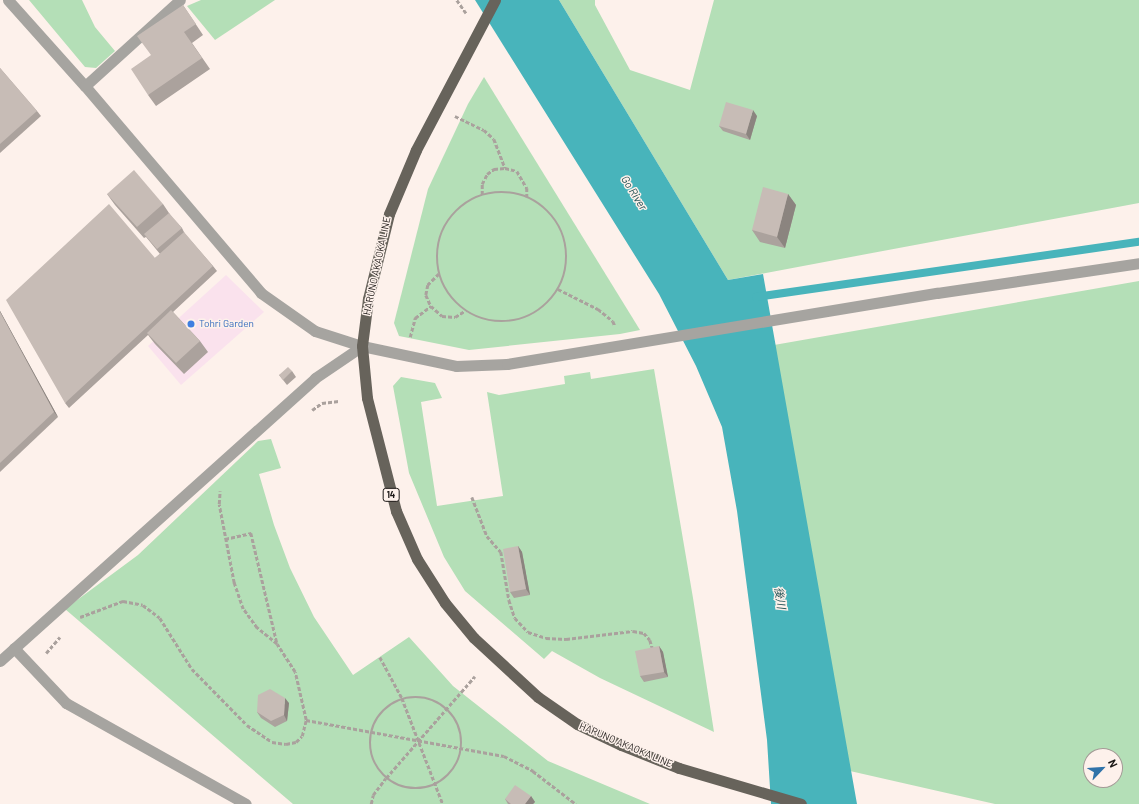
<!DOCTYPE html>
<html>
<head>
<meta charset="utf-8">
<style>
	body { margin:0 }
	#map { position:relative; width:1139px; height:804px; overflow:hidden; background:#fdf1eb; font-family:Barlow,"Noto Sans JP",sans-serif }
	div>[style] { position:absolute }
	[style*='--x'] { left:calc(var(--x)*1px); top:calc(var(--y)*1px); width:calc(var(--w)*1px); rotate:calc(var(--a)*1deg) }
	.commercial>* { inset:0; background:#fae2ed }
	.green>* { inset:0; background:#b4dfb7 }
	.water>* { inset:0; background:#48b4bb }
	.stream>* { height:8px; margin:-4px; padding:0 4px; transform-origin:4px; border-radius:4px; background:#48b4bb }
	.path>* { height:2.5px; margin-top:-1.25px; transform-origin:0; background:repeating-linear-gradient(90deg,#aaa19d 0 4px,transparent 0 6px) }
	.path>.ring { margin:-1.25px; padding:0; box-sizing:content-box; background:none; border:2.5px solid #aaa19d; border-radius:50% }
	.service>* { height:11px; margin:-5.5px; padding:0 5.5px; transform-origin:5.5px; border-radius:5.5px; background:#a6a4a0 }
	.minor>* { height:11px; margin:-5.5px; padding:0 5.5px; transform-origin:5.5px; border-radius:5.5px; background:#a6a4a0 }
	.tertiary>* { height:11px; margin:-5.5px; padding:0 5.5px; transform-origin:5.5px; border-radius:5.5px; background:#a6a4a0 }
	.primary>* { height:11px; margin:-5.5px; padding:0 5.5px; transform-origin:5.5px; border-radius:5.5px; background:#67635b }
	.wall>* { inset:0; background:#aba29d }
	.shaded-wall>* { inset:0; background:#8b847f }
	.building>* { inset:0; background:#c7bcb6 }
	.dots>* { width:11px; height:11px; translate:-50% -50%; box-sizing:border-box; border:2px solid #fdf1eb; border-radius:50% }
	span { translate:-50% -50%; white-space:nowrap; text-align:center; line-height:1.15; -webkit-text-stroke:3px #fdf1eb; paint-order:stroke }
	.shield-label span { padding:1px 3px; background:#fdf1eb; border:1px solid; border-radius:3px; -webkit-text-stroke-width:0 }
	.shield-label { font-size:9px; color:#1c1816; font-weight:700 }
	.street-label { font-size:10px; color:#1c1816 }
	.shop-label { font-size:10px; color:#366cbe }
	.left { translate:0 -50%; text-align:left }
	.water-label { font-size:11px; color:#215053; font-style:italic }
	.north { position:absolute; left:1083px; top:748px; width:40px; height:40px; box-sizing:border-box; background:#fdf1eb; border:1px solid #a39a96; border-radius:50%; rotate:65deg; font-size:11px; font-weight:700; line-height:16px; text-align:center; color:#1c1816 }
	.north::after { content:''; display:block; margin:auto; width:14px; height:18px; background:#3073a9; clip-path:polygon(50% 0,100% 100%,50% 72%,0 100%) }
</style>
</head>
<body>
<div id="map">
	<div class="commercial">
		<i style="clip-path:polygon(226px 275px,264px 312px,181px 385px,148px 346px)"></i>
	</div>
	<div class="green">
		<i style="clip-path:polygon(29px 0,82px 0,95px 27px,115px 51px,96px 68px,85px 67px)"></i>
		<i style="clip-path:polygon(201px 0,275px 0,215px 40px,187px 6px)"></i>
		<i style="clip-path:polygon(559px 0,595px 0,595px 5px,630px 70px,690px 90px,714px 0,1139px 0,1139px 203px,728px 280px)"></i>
		<i style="clip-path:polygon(484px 77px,640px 330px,620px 334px,469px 350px,399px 336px,394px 323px,428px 189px,468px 104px)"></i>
		<i style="clip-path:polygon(evenodd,1139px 281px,1139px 804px,995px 804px,850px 771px,774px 345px,1139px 281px,1091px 756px,1115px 756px,1115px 780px,1091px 780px,1091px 756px)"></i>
		<i style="clip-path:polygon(654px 369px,693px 598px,714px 732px,600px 678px,552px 651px,544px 659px,465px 591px,444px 557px,409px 473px,393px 386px,401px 377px,435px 383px,442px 398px,421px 402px,437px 506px,503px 496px,487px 392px,499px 395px,565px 384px,564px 376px,590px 372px,591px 379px)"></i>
		<i style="clip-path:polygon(271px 439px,281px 468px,259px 474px,274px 525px,290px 568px,314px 617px,353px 675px,409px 637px,453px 686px,548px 761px,650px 804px,293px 804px,65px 609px,138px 555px,258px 441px)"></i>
	</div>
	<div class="water">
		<i style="clip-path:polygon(475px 0,559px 0,728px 280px,763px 274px,857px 804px,771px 804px,767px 740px,737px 511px,722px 427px,696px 366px,659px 294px)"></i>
	</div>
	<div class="stream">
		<i style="--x:756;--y:297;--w:387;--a:-8.2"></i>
	</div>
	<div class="path">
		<i style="--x:457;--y:0;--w:16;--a:55"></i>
		<i style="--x:455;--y:116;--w:32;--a:26"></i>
		<i style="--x:484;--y:130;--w:13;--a:42"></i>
		<i style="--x:494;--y:139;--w:31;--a:69"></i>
		<i class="ring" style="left:437px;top:192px;width:127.5px;height:127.5px"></i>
		<i style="--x:482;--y:195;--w:11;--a:-90"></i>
		<i style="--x:482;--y:184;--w:11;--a:-63"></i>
		<i style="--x:487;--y:174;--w:9;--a:-36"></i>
		<i style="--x:494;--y:169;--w:11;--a:-5"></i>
		<i style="--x:505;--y:168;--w:12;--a:14"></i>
		<i style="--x:517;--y:171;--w:20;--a:60"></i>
		<i style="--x:527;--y:188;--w:9;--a:90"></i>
		<i style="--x:439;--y:274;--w:16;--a:135"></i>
		<i style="--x:428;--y:285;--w:10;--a:101"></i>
		<i style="--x:426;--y:295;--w:12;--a:66"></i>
		<i style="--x:431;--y:306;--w:15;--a:42"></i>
		<i style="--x:442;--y:316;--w:13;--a:4"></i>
		<i style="--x:455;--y:317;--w:13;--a:-32"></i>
		<i style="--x:558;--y:289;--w:45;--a:26.6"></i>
		<i style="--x:598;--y:309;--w:19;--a:39"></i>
		<i style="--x:613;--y:321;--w:5;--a:68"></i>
		<i style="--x:410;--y:337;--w:20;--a:-75"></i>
		<i style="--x:415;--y:318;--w:20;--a:-37"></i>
		<i style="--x:312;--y:410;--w:12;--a:-35"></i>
		<i style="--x:322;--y:403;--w:17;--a:-7"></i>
		<i style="--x:472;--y:497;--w:42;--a:69"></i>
		<i style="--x:487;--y:536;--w:21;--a:49"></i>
		<i style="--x:501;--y:552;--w:49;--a:80.5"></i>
		<i style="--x:509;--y:600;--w:19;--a:72"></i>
		<i style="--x:515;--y:618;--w:19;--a:47"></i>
		<i style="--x:528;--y:632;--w:19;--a:18"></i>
		<i style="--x:546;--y:638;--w:20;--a:3"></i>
		<i style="--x:566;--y:639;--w:67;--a:-6.8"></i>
		<i style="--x:633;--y:631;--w:11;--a:10"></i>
		<i style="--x:644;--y:633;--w:9;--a:49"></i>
		<i style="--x:650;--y:640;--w:10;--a:73"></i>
		<i style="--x:225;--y:539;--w:27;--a:-13"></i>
		<i style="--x:251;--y:533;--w:113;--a:76.7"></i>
		<i style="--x:80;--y:617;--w:46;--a:-20.4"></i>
		<i style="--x:123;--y:601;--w:20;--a:11"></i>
		<i style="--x:143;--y:605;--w:21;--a:37"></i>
		<i style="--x:160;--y:618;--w:60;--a:57.9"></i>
		<i style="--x:192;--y:669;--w:78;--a:45.5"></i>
		<i style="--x:247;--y:725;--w:30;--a:34"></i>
		<i style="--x:272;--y:742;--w:14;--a:8"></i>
		<i style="--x:286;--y:744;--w:10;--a:-11"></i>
		<i style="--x:296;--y:742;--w:8;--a:-45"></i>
		<i style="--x:302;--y:736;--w:16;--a:-76"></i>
		<i style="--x:306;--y:720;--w:49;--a:-102.9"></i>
		<i style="--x:295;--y:672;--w:33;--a:-123"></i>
		<i style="--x:277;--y:644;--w:26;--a:-141"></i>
		<i style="--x:257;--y:628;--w:24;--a:-126"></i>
		<i style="--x:243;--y:609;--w:28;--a:-109"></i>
		<i style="--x:234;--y:583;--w:80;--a:-100.8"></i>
		<i style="--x:219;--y:504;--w:13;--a:-86"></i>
		<i style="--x:46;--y:653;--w:21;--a:-49"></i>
		<i style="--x:380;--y:657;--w:47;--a:61.8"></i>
		<i style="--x:402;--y:698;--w:114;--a:68.9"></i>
		<i class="ring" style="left:370px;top:697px;width:89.5px;height:89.5px"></i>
		<i style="--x:306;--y:720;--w:201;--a:10.3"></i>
		<i style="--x:504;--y:756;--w:33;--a:27"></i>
		<i style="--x:533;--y:771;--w:54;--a:37.5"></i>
		<i style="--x:371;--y:804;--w:9;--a:-77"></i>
		<i style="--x:373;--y:795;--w:21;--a:-53"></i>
		<i style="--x:386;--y:778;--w:135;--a:-48.9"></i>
	</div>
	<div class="service">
		<i style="--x:14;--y:648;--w:76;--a:46.6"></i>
		<i style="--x:66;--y:703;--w:206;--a:29.3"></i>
		<i style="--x:0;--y:661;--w:423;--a:-41.9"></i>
		<i style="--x:315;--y:378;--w:57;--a:-34.2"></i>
	</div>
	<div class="minor">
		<i style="--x:8;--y:0;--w:115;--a:48.2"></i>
		<i style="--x:85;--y:86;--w:272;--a:49.6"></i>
		<i style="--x:261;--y:293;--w:66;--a:35.1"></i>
		<i style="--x:315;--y:331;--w:49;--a:17.7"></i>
		<i style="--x:85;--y:86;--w:128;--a:-42.2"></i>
	</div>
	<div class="tertiary">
		<i style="--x:362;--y:346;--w:96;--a:12"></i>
		<i style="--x:456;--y:366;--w:51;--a:-2.2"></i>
		<i style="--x:507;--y:364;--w:436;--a:-9.4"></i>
		<i style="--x:937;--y:293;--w:204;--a:-8.4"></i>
	</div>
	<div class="primary">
		<i style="--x:495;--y:0;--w:170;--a:117.8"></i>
		<i style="--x:416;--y:150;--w:69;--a:112.9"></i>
		<i style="--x:389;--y:214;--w:88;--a:103.9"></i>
		<i style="--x:368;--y:299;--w:47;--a:97.3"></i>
		<i style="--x:362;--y:346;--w:52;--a:84.5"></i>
		<i style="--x:367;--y:398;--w:117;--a:75.6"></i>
		<i style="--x:396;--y:511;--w:52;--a:66.4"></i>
		<i style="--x:417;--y:559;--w:52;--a:57.5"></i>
		<i style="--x:445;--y:603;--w:45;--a:50.4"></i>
		<i style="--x:474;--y:638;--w:87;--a:42.7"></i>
		<i style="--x:538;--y:697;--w:47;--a:34.7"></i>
		<i style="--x:577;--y:724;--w:49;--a:25.5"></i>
		<i style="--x:621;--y:745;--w:62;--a:21.6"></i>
		<i style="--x:679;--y:768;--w:127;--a:16.4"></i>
	</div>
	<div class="wall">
		<i style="clip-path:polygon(183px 5px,203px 35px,192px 43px,210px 69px,156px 106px,148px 95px)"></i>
		<i style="clip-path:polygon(0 68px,37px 111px,41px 116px,0 153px)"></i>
		<i style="clip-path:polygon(757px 116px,750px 140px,723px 131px,719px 126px)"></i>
		<i style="clip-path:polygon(107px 194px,163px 204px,171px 216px,182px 228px,185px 234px,213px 266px,217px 271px,173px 312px,200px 341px,208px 352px,184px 374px,155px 344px,148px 335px,69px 408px,65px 403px,155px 258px,160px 254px,146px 237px,144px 238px,115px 205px)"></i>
		<i style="clip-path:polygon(788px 194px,796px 205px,785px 248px,760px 242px,752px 230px)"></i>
		<i style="clip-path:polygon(0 311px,58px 417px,0 472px)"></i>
		<i style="clip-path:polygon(292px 371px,296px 377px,287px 385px,279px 375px)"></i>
		<i style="clip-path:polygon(518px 546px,522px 552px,530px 595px,514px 598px,510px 592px)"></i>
		<i style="clip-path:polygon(659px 646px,663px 652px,668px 677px,644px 682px,640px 676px)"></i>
		<i style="clip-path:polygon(289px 703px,287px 721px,275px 727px,261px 718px,257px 712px)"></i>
		<i style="clip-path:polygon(531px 796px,535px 802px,533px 804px,508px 804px,505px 799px)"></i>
	</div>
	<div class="shaded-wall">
		<i style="clip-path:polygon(753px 110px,757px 116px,750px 140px,746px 134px)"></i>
		<i style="clip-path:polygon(788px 194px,796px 205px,785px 248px,777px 237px)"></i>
		<i style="clip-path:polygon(0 311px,58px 417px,54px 412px,0 312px)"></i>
		<i style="clip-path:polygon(518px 546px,522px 552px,530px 595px,526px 589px)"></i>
		<i style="clip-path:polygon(659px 646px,663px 652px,668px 677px,664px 672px)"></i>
		<i style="clip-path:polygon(285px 698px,289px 703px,287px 721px,284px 715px)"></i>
		<i style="clip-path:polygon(531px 796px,535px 802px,533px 804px,525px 804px)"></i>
	</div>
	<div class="building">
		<i style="clip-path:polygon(183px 5px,196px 24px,184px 32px,202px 58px,148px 95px,131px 69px,151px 55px,137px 36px)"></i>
		<i style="clip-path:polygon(0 68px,37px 111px,0 144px)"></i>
		<i style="clip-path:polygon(726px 102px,753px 110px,746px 134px,719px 126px)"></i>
		<i style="clip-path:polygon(134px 170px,163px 204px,137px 227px,107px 194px)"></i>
		<i style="clip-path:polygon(763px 187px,788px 194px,777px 237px,752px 230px)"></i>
		<i style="clip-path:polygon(109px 204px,155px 258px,184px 232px,213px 266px,65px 403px,6px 300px)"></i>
		<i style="clip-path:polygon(169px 213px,182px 228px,157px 249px,144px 234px)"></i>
		<i style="clip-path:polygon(171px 310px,200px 341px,176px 363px,147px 333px)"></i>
		<i style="clip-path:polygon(0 312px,54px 412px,0 463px)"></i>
		<i style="clip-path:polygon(288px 367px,292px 371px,283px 380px,279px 375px)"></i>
		<i style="clip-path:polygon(518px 546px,526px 589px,510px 592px,503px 549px)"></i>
		<i style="clip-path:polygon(659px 646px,664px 672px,640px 676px,635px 651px)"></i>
		<i style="clip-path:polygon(270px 689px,285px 698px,284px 715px,271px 721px,257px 712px,258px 695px)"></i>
		<i style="clip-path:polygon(515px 785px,531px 796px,525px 804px,511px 804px,505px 799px)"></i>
	</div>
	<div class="dots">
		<i style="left:191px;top:324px;background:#3f7fe0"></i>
	</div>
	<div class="shield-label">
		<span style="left:391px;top:495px">14</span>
	</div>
	<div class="street-label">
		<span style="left:377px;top:266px;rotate:-78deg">HARUNO AKAOKA LINE</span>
		<span style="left:626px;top:745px;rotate:23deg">HARUNO AKAOKA LINE</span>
	</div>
	<div class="shop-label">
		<span class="left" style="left:199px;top:324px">Tohri Garden</span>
	</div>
	<div class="water-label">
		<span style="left:634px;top:193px;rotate:58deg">Go River</span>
		<span style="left:780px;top:598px;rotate:82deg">後川</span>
	</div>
	<div class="north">N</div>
</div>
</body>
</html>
